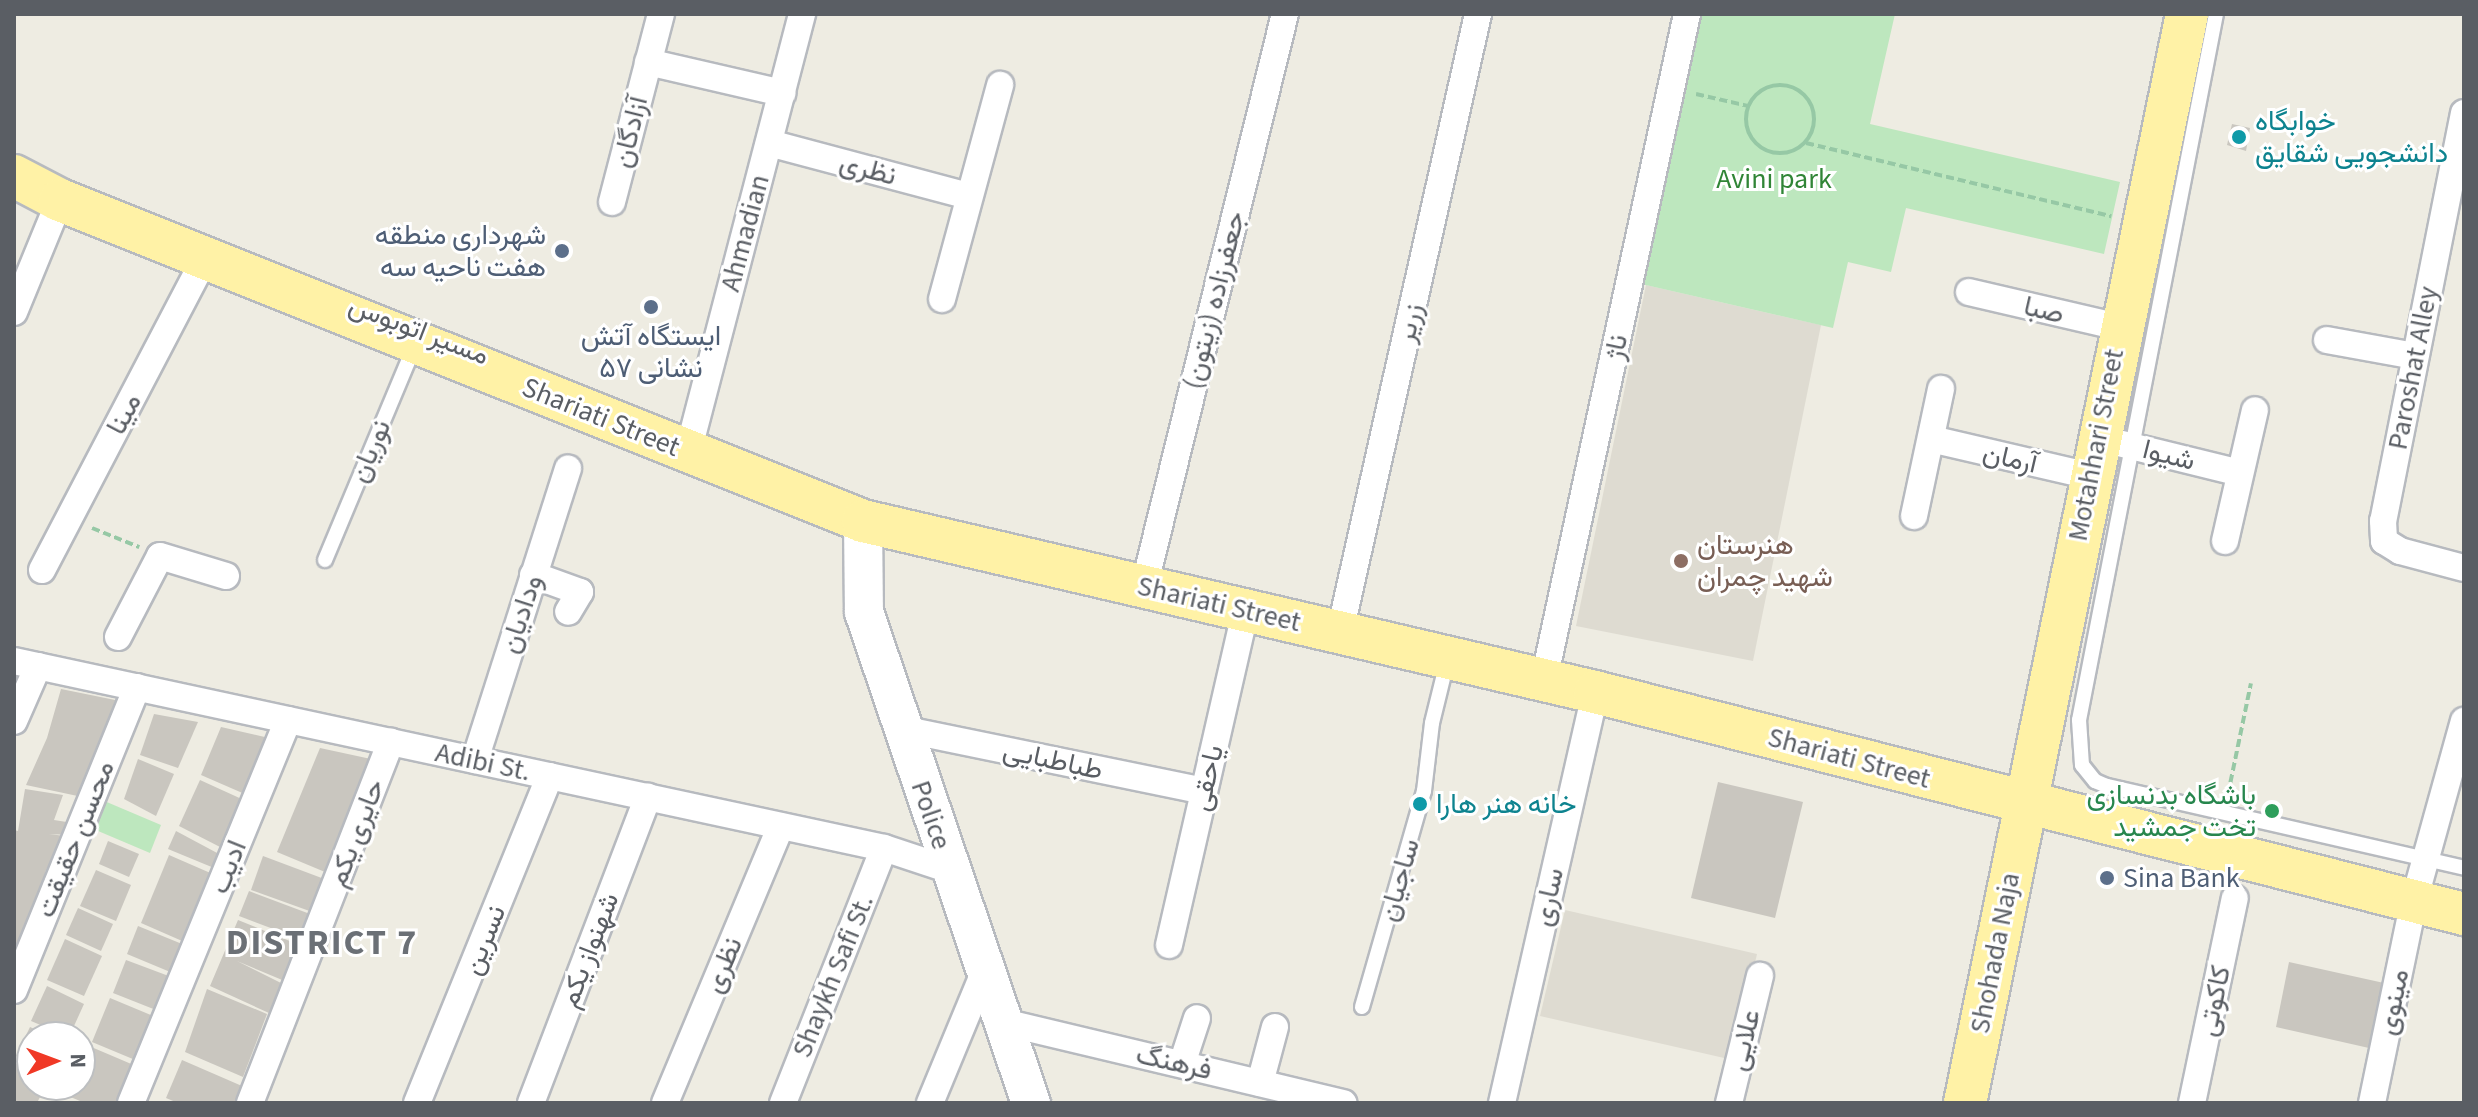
<!DOCTYPE html>
<html>
<head>
<meta charset="utf-8">
<style>
	body { margin:0 }
	#map { position:relative; width:2478px; height:1117px; overflow:hidden; background:#eeece2; font-family:"Source Sans 3",Vazirmatn,sans-serif }
	div>[style] { position:absolute }
	[style*='--x'] { left:calc(var(--x)*1px); top:calc(var(--y)*1px); width:calc(var(--w)*1px); rotate:calc(var(--a)*1deg) }
	.education>* { inset:0; background:#dedbd1 }
	.green>* { inset:0; background:#bde7be }
	.building>* { inset:0; background:#c9c6bf }
	.path>* { height:4px; margin-top:-2px; transform-origin:0; background:repeating-linear-gradient(90deg,#96c8a5 0 8px,transparent 0 12px) }
	.path>.ring { margin:-2px; padding:0; box-sizing:content-box; background:none; border:4px solid #96c8a5; border-radius:50% }
	.roads { filter:drop-shadow(2px 0 #b7babf) drop-shadow(-2px 0 #b7babf) drop-shadow(0 2px #b7babf) drop-shadow(0 -2px #b7babf) }
	.service>* { height:14px; margin:-7px; padding:0 7px; transform-origin:7px; border-radius:7px; background:#fff }
	.minor>* { height:26px; margin:-13px; padding:0 13px; transform-origin:13px; border-radius:13px; background:#fff }
	.secondary>* { height:38px; margin:-19px; padding:0 19px; transform-origin:19px; border-radius:19px; background:#fff }
	.primary>* { height:42px; margin:-21px; padding:0 21px; transform-origin:21px; border-radius:21px; background:#fff2a6 }
	.dots>* { width:22px; height:22px; translate:-50% -50%; box-sizing:border-box; border:4px solid #fff; border-radius:50% }
	span { translate:-50% -50%; white-space:nowrap; text-align:center; line-height:1.15; -webkit-text-stroke:6px #fff; paint-order:stroke }
	.culture-label { font-size:28px; color:#0d838f }
	.left { translate:0 -50%; text-align:left }
	.street-label { font-size:28px; color:#5a5e64 }
	.park-label { font-size:28px; color:#308536 }
	.service-label { font-size:28px; color:#4e5e75 }
	.right { translate:-100% -50%; text-align:right }
	.education-label { font-size:28px; color:#785e54 }
	.leisure-label { font-size:28px; color:#27864d }
	.district-label { font-size:36px; color:#6b7076; font-weight:700; letter-spacing:2px }
	.frame { position:absolute; inset:0; border:16px solid #5a5e64; pointer-events:none }
	.north { position:absolute; left:16px; top:1021px; width:80px; height:80px; box-sizing:border-box; background:#fff; border:2px solid #bdbfc1; border-radius:50%; rotate:89deg; font-size:22px; font-weight:700; line-height:32px; text-align:center; color:#5a5e64 }
	.north::after { content:''; display:block; margin:auto; width:28px; height:36px; background:#f03926; clip-path:polygon(50% 0,100% 100%,50% 72%,0 100%) }
</style>
</head>
<body>
<div id="map">
	<div class="education">
		<i style="clip-path:polygon(1646px 285px,1821px 325px,1753px 661px,1576px 626px)"></i>
		<i style="clip-path:polygon(1565px 910px,1757px 954px,1733px 1060px,1540px 1016px)"></i>
	</div>
	<div class="green">
		<i style="clip-path:polygon(1698px 14px,1895px 14px,1870px 124px,2120px 182px,2104px 254px,1906px 208px,1891px 272px,1848px 262px,1833px 328px,1637px 283px)"></i>
		<i style="clip-path:polygon(102px 800px,161px 825px,150px 853px,91px 828px)"></i>
	</div>
	<div class="building">
		<i style="clip-path:polygon(2232px 124px,2250px 128px,2246px 151px,2227px 145px)"></i>
		<i style="clip-path:polygon(61px 689px,120px 701px,87px 798px,26px 785px,47px 738px)"></i>
		<i style="clip-path:polygon(154px 714px,198px 722px,178px 768px,140px 755px)"></i>
		<i style="clip-path:polygon(221px 727px,269px 738px,247px 795px,201px 775px)"></i>
		<i style="clip-path:polygon(320px 748px,371px 759px,337px 877px,277px 852px)"></i>
		<i style="clip-path:polygon(138px 759px,174px 774px,156px 816px,124px 799px)"></i>
		<i style="clip-path:polygon(200px 780px,246px 801px,222px 848px,179px 826px)"></i>
		<i style="clip-path:polygon(1718px 782px,1803px 802px,1775px 918px,1691px 898px)"></i>
		<i style="clip-path:polygon(25px 789px,63px 795px,54px 820px,73px 823px,69px 835px,49px 834px,65px 836px,46px 870px,32px 928px,15px 957px,14px 830px,18px 831px)"></i>
		<i style="clip-path:polygon(176px 831px,219px 854px,214px 868px,168px 849px)"></i>
		<i style="clip-path:polygon(108px 841px,139px 854px,129px 877px,99px 864px)"></i>
		<i style="clip-path:polygon(169px 855px,215px 875px,189px 944px,141px 923px)"></i>
		<i style="clip-path:polygon(263px 856px,327px 880px,315px 913px,251px 890px)"></i>
		<i style="clip-path:polygon(96px 870px,131px 885px,116px 921px,80px 906px)"></i>
		<i style="clip-path:polygon(249px 891px,310px 914px,300px 939px,239px 916px)"></i>
		<i style="clip-path:polygon(78px 908px,113px 924px,101px 951px,66px 935px)"></i>
		<i style="clip-path:polygon(238px 920px,302px 946px,287px 982px,237px 961px,283px 984px,269px 1013px,210px 986px)"></i>
		<i style="clip-path:polygon(138px 926px,187px 946px,175px 974px,127px 954px)"></i>
		<i style="clip-path:polygon(65px 939px,102px 956px,84px 996px,47px 980px)"></i>
		<i style="clip-path:polygon(126px 960px,174px 978px,161px 1012px,113px 993px)"></i>
		<i style="clip-path:polygon(2289px 962px,2384px 983px,2369px 1048px,2276px 1027px)"></i>
		<i style="clip-path:polygon(47px 986px,84px 1004px,69px 1037px,31px 1021px)"></i>
		<i style="clip-path:polygon(207px 989px,267px 1014px,243px 1077px,185px 1052px)"></i>
		<i style="clip-path:polygon(110px 998px,158px 1018px,140px 1062px,92px 1042px)"></i>
		<i style="clip-path:polygon(30px 1027px,52px 1037px,32px 1037px,32px 1064px,16px 1056px)"></i>
		<i style="clip-path:polygon(89px 1046px,136px 1066px,120px 1103px,85px 1103px,68px 1096px,73px 1085px,80px 1085px)"></i>
		<i style="clip-path:polygon(182px 1060px,242px 1086px,235px 1103px,178px 1103px,166px 1098px)"></i>
		<i style="clip-path:polygon(15px 1063px,32px 1071px,32px 1085px,46px 1085px,37px 1103px,14px 1103px)"></i>
	</div>
	<div class="path">
		<i class="ring" style="left:1746px;top:85px;width:64px;height:64px"></i>
		<i style="--x:1696;--y:94;--w:53;--a:13"></i>
		<i style="--x:1806;--y:143;--w:314;--a:13.5"></i>
		<i style="--x:92;--y:528;--w:51;--a:22"></i>
		<i style="--x:2228;--y:794;--w:113;--a:-78.3"></i>
	</div>
	<div class="roads">
		<div class="service">
			<i style="--x:2216;--y:14;--w:719;--a:100.98"></i>
			<i style="--x:2079;--y:720;--w:45;--a:86.2"></i>
			<i style="--x:2082;--y:765;--w:21;--a:51"></i>
			<i style="--x:2095;--y:781;--w:13;--a:23"></i>
			<i style="--x:2107;--y:786;--w:366;--a:12.9"></i>
			<i style="--x:325;--y:560;--w:231;--a:-67.3"></i>
			<i style="--x:1362;--y:1007;--w:225;--a:-74"></i>
			<i style="--x:1424;--y:791;--w:68;--a:-83.3"></i>
			<i style="--x:1432;--y:723;--w:63;--a:-76.2"></i>
		</div>
		<div class="minor">
			<i style="--x:648;--y:62;--w:138;--a:13"></i>
			<i style="--x:2464;--y:113;--w:416;--a:101.2"></i>
			<i style="--x:2383;--y:521;--w:20;--a:87"></i>
			<i style="--x:2384;--y:541;--w:19;--a:32"></i>
			<i style="--x:2400;--y:551;--w:66;--a:14.9"></i>
			<i style="--x:769;--y:143;--w:206;--a:14.9"></i>
			<i style="--x:612;--y:202;--w:194;--a:-75.4"></i>
			<i style="--x:1969;--y:292;--w:155;--a:13.1"></i>
			<i style="--x:942;--y:299;--w:222;--a:-74.8"></i>
			<i style="--x:14;--y:312;--w:121;--a:-67.7"></i>
			<i style="--x:2327;--y:340;--w:89;--a:10.3"></i>
			<i style="--x:2098;--y:438;--w:146;--a:13.8"></i>
			<i style="--x:1931;--y:439;--w:163;--a:13.1"></i>
			<i style="--x:688;--y:452;--w:453;--a:-75.4"></i>
			<i style="--x:1914;--y:516;--w:130;--a:-78"></i>
			<i style="--x:2225;--y:541;--w:134;--a:-77.1"></i>
			<i style="--x:42;--y:570;--w:352;--a:-62.4"></i>
			<i style="--x:533;--y:575;--w:50;--a:19.9"></i>
			<i style="--x:580;--y:592;--w:23;--a:121"></i>
			<i style="--x:1144;--y:587;--w:590;--a:-76.18"></i>
			<i style="--x:1340;--y:632;--w:633;--a:-77.41"></i>
			<i style="--x:118;--y:637;--w:91;--a:-62.6"></i>
			<i style="--x:160;--y:556;--w:69;--a:16.9"></i>
			<i style="--x:14;--y:661;--w:890;--a:12.13"></i>
			<i style="--x:884;--y:848;--w:70;--a:18.4"></i>
			<i style="--x:1544;--y:680;--w:681;--a:-77.88"></i>
			<i style="--x:14;--y:721;--w:60;--a:-66.4"></i>
			<i style="--x:902;--y:729;--w:308;--a:11.6"></i>
			<i style="--x:475;--y:760;--w:306;--a:-72.3"></i>
			<i style="--x:1169;--y:945;--w:344;--a:-77.1"></i>
			<i style="--x:14;--y:990;--w:327;--a:-67.9"></i>
			<i style="--x:1003;--y:1022;--w:350;--a:13.4"></i>
			<i style="--x:1182;--y:1064;--w:48;--a:-71.9"></i>
			<i style="--x:1260;--y:1083;--w:58;--a:-75"></i>
			<i style="--x:131;--y:1103;--w:414;--a:-67.7"></i>
			<i style="--x:250;--y:1103;--w:388;--a:-68.7"></i>
			<i style="--x:417;--y:1103;--w:353;--a:-67.9"></i>
			<i style="--x:531;--y:1103;--w:328;--a:-69.1"></i>
			<i style="--x:665;--y:1103;--w:300;--a:-67.3"></i>
			<i style="--x:783;--y:1103;--w:274;--a:-68.4"></i>
			<i style="--x:930;--y:1103;--w:144;--a:-67.5"></i>
			<i style="--x:1502;--y:1103;--w:421;--a:-77.2"></i>
			<i style="--x:1729;--y:1103;--w:131;--a:-76.3"></i>
			<i style="--x:2192;--y:1103;--w:209;--a:-78.2"></i>
			<i style="--x:2372;--y:1103;--w:206;--a:-78.3"></i>
			<i style="--x:2414;--y:901;--w:187;--a:-74.5"></i>
		</div>
		<div class="secondary">
			<i style="--x:863;--y:521;--w:91;--a:89.4"></i>
			<i style="--x:864;--y:612;--w:519;--a:71.22"></i>
		</div>
		<div class="primary">
			<i style="--x:14;--y:176;--w:52;--a:27.6"></i>
			<i style="--x:60;--y:200;--w:865;--a:21.79"></i>
			<i style="--x:863;--y:521;--w:752;--a:13.15"></i>
			<i style="--x:1595;--y:692;--w:897;--a:14.33"></i>
			<i style="--x:1965;--y:1103;--w:1111;--a:-78.48"></i>
		</div>
	</div>
	<div class="dots">
		<i style="left:2239px;top:137px;background:#0f9aa8"></i>
		<i style="left:562px;top:251px;background:#5c6f8a"></i>
		<i style="left:651px;top:307px;background:#5c6f8a"></i>
		<i style="left:1681px;top:561px;background:#8d6e63"></i>
		<i style="left:1420px;top:804px;background:#0f9aa8"></i>
		<i style="left:2272px;top:811px;background:#2e9e5b"></i>
		<i style="left:2107px;top:878px;background:#5c6f8a"></i>
	</div>
	<div class="culture-label">
		<span class="left" style="left:2255px;top:137px">خوابگاه<br>دانشجویی شقایق</span>
		<span class="left" style="left:1436px;top:804px">خانه هنر هارا</span>
	</div>
	<div class="street-label">
		<span style="left:630px;top:132px;rotate:-76deg">آزادگان</span>
		<span style="left:868px;top:169px;rotate:15deg">نظری</span>
		<span style="left:745px;top:233px;rotate:-75deg">Ahmadian</span>
		<span style="left:1214px;top:300px;rotate:-76deg">جعفرزاده (زیتون)</span>
		<span style="left:2044px;top:310px;rotate:13deg">صبا</span>
		<span style="left:1409px;top:323px;rotate:-77deg">زریر</span>
		<span style="left:419px;top:330px;rotate:21deg">مسیر اتوبوس</span>
		<span style="left:1616px;top:347px;rotate:-78deg">ناژ</span>
		<span style="left:2413px;top:368px;rotate:-79deg">Paroshat Alley</span>
		<span style="left:124px;top:414px;rotate:-62deg">مینا</span>
		<span style="left:601px;top:417px;rotate:22deg">Shariati Street</span>
		<span style="left:2096px;top:445px;rotate:-79deg">Motahhari Street</span>
		<span style="left:370px;top:451px;rotate:-67deg">نوریان</span>
		<span style="left:2169px;top:455px;rotate:14deg">شیوا</span>
		<span style="left:2010px;top:458px;rotate:13deg">آرمان</span>
		<span style="left:1219px;top:604px;rotate:13deg">Shariati Street</span>
		<span style="left:521px;top:614px;rotate:-72deg">ودادیان</span>
		<span style="left:1849px;top:758px;rotate:15deg">Shariati Street</span>
		<span style="left:1053px;top:760px;rotate:12deg">طباطبایی</span>
		<span style="left:483px;top:762px;rotate:12deg">Adibi St.</span>
		<span style="left:1207px;top:778px;rotate:-77deg">یاحقی</span>
		<span style="left:931px;top:815px;rotate:71deg">Police</span>
		<span style="left:356px;top:833px;rotate:-69deg">حایری یکم</span>
		<span style="left:75px;top:839px;rotate:-68deg">محسن حقیقت</span>
		<span style="left:228px;top:867px;rotate:-68deg">ادیب</span>
		<span style="left:1399px;top:880px;rotate:-74deg">ساجیان</span>
		<span style="left:1548px;top:897px;rotate:-77deg">ساری</span>
		<span style="left:484px;top:940px;rotate:-68deg">نسرین</span>
		<span style="left:589px;top:950px;rotate:-69deg">شهنواز یکم</span>
		<span style="left:1995px;top:953px;rotate:-79deg">Shohada Naja</span>
		<span style="left:723px;top:965px;rotate:-67deg">نظری</span>
		<span style="left:833px;top:976px;rotate:-68deg">Shaykh Safi St.</span>
		<span style="left:2214px;top:1001px;rotate:-78deg">کاکوتی</span>
		<span style="left:2393px;top:1002px;rotate:-78deg">مینوی</span>
		<span style="left:1744px;top:1040px;rotate:-76deg">علایی</span>
		<span style="left:1174px;top:1062px;rotate:13deg">فرهنگ</span>
	</div>
	<div class="park-label">
		<span style="left:1774px;top:179px">Avini park</span>
	</div>
	<div class="service-label">
		<span class="right" style="left:546px;top:251px">شهرداری منطقه<br>هفت ناحیه سه</span>
		<span style="left:651px;top:352px">ایستگاه آتش<br>نشانی ۵۷</span>
		<span class="left" style="left:2123px;top:878px">Sina Bank</span>
	</div>
	<div class="education-label">
		<span class="left" style="left:1697px;top:561px">هنرستان<br>شهید چمران</span>
	</div>
	<div class="leisure-label">
		<span class="right" style="left:2256px;top:811px">باشگاه بدنسازى<br>تخت جمشيد</span>
	</div>
	<div class="district-label">
		<span style="left:322px;top:943px">DISTRICT 7</span>
	</div>
	<div class="frame"></div>
	<div class="north">N</div>
</div>
</body>
</html>
